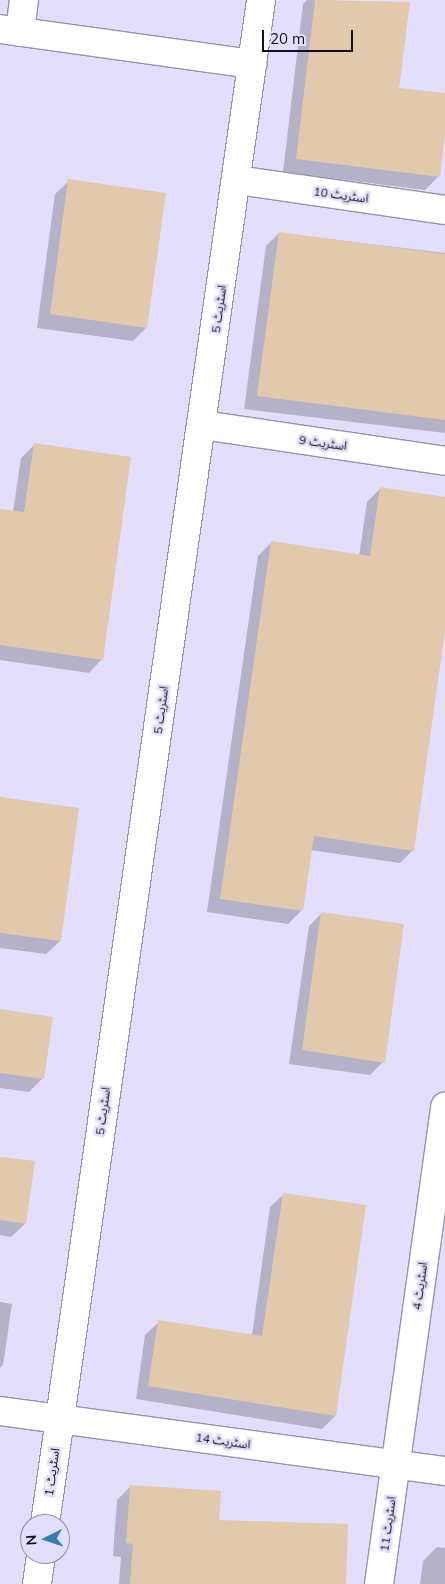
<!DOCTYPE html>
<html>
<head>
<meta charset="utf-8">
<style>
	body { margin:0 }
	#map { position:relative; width:445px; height:1584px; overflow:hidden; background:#e2defb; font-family:Mulish,"Noto Sans Arabic",sans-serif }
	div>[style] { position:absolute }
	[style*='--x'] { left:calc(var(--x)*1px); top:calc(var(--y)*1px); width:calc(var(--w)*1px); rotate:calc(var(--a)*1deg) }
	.shadow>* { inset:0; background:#0003 }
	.building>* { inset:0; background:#e2c9ab }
	.roads { filter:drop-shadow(1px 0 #9691b2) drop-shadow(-1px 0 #9691b2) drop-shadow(0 1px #9691b2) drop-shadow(0 -1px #9691b2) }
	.minor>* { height:28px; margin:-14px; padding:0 14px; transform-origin:14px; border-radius:14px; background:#fff }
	span { translate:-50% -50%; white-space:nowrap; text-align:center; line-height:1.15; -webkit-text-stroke:5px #e2defb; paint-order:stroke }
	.street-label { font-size:12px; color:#13101d }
	.north { position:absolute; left:20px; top:1514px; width:50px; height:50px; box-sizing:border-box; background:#e2defb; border:1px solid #8f8ca2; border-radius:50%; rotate:266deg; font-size:14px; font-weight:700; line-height:20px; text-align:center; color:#13101d }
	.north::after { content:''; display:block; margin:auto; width:18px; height:22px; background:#367eb2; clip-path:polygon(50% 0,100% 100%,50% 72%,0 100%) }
	.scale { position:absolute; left:262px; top:30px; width:91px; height:22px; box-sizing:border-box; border:2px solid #13101d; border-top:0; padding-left:6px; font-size:15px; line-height:18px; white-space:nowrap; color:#13101d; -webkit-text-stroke:4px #e2defb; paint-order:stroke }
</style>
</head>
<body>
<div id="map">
	<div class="shadow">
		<i style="clip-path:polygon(307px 0,409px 3px,398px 89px,445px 95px,438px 177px,425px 190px,283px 172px,303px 4px)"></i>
		<i style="clip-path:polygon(69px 181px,146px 328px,133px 341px,37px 328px,55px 194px)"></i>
		<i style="clip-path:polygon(279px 233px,445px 253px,445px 433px,244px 409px,266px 246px)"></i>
		<i style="clip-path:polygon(34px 445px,102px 659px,89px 673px,0 660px,0 510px,13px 512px,21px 458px)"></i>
		<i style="clip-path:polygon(380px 489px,445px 498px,445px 620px,413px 850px,400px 863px,310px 850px,301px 911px,288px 924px,207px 912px,258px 556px,271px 543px,359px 556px,367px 502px)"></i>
		<i style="clip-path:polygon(0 797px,78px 809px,60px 941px,46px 954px,0 948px)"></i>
		<i style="clip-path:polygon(322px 913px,383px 1062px,370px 1075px,289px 1064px,309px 926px)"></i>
		<i style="clip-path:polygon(0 1011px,43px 1078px,29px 1092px,0 1088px)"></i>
		<i style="clip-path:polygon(0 1158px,25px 1224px,11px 1237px,0 1235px)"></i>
		<i style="clip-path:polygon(284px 1194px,335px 1416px,322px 1429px,136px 1399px,145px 1335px,159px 1322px,252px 1335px,270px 1207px)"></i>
		<i style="clip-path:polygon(0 1302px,12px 1304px,3px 1365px,0 1368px)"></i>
		<i style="clip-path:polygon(131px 1486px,218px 1521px,345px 1584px,119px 1584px,121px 1557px,113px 1556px,117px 1500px)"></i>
		<i style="clip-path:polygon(437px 1547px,445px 1548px,445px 1584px,420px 1584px,423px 1561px)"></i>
	</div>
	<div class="building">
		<i style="clip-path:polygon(315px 0,410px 2px,399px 88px,445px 93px,445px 134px,440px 177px,296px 159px)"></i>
		<i style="clip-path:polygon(68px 179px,166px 193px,147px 328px,50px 314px)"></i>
		<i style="clip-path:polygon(279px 232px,445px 254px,445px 420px,257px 396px)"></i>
		<i style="clip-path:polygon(34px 443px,131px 457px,103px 660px,0 645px,0 509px,24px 512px)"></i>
		<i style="clip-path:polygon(380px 487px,445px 497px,445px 631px,414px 851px,314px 836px,303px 911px,220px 899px,271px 541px,370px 556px)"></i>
		<i style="clip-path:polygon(0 797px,79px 808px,61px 941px,0 933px)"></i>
		<i style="clip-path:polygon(321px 912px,404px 924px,385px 1063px,302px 1050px)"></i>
		<i style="clip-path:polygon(0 1009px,53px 1017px,44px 1079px,0 1073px)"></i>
		<i style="clip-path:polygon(0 1157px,35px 1161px,26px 1224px,0 1220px)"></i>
		<i style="clip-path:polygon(283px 1193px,366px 1205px,336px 1416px,148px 1386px,158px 1320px,262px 1336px)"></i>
		<i style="clip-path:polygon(130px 1485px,221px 1491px,219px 1520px,348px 1524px,346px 1584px,130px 1584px,133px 1544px,126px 1543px)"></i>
	</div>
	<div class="roads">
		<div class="minor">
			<i style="--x:0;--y:29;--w:255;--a:7.9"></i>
			<i style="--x:20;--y:32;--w:32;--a:-83"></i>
			<i style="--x:237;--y:180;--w:210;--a:8.2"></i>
			<i style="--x:202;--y:425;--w:246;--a:8.4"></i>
			<i style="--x:0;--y:1411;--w:449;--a:7.7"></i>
			<i style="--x:45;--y:1524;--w:1539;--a:-81.93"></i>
			<i style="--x:37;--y:1584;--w:30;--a:-82"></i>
			<i style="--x:379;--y:1584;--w:482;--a:-82.1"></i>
		</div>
	</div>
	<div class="street-label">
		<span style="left:341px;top:195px;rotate:8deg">اسٹریٹ 10</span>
		<span style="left:219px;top:309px;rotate:-82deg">اسٹریٹ 5</span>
		<span style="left:323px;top:443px;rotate:8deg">اسٹریٹ 9</span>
		<span style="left:161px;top:710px;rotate:-82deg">اسٹریٹ 5</span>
		<span style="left:103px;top:1111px;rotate:-82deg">اسٹریٹ 5</span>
		<span style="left:420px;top:1286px;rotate:-82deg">اسٹریٹ 4</span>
		<span style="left:223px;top:1441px;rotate:8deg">اسٹریٹ 14</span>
		<span style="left:52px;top:1472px;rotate:-82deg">اسٹریٹ 1</span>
		<span style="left:388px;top:1524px;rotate:-82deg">اسٹریٹ 11</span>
	</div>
	<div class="north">N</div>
	<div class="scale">20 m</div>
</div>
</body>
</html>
